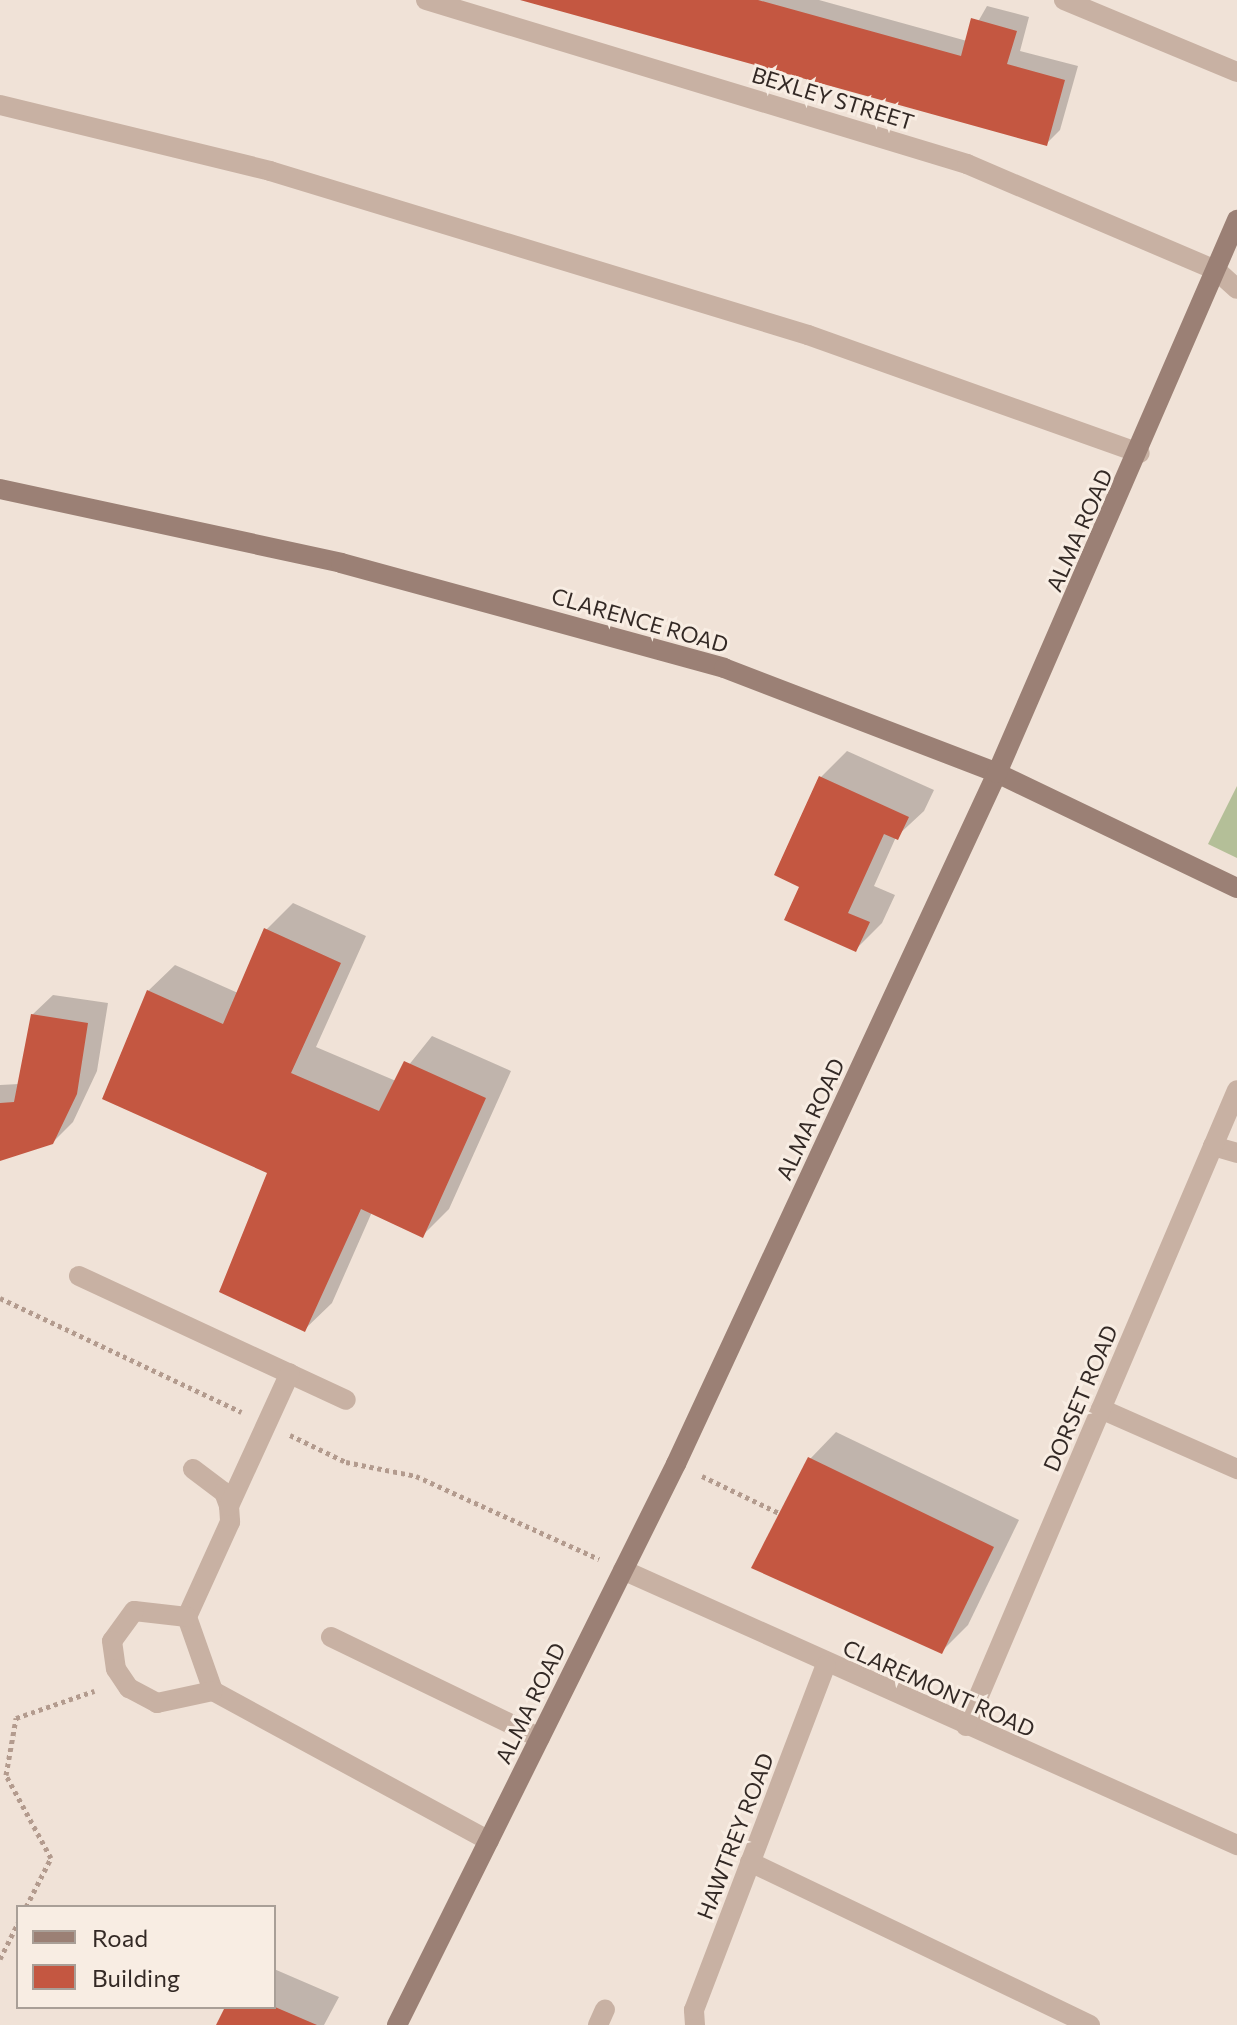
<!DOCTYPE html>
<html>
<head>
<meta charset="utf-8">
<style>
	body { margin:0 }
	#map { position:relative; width:1237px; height:2025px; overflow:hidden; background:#f0e2d7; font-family:Commissioner,sans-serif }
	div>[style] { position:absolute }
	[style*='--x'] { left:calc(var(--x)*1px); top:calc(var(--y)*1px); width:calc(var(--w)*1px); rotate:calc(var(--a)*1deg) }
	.green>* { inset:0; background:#b4bf98 }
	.shadow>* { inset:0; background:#0003 }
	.building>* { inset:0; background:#c45741 }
	.path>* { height:5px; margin-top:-2.5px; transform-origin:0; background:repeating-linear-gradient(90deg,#b39b8e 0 4px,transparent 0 8px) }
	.lane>* { height:20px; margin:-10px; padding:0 10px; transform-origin:10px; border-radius:10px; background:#c8b1a3 }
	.street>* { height:20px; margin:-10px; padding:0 10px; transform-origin:10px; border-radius:10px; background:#c8b1a3 }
	.secondary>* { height:20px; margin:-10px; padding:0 10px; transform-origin:10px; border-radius:10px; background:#9b8075 }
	span { translate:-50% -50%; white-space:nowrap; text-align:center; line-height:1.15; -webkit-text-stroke:6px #f8ede3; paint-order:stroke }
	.street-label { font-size:22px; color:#332925 }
	.legend { position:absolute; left:16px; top:1905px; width:260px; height:104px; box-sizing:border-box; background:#f8ede3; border:2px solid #a99f97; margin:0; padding:10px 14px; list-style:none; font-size:24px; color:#332925 }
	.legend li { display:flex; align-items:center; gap:16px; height:40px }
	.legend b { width:40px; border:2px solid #a99f97 }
</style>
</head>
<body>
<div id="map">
	<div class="green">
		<i style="clip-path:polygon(1237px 786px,1237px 858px,1208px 844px)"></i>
	</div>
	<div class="shadow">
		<i style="clip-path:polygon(524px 0,819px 0,967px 41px,987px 6px,1029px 17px,1020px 51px,1078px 66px,1060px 130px,1046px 144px)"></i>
		<i style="clip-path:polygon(847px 751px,934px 790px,924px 811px,896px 837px,874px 886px,895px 895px,882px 923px,855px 950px,802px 886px,821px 777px)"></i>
		<i style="clip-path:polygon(293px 903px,366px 936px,316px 1047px,396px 1081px,432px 1036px,511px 1071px,449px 1209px,422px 1236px,372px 1212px,332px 1303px,305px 1329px,270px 1172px,148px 991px,175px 965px,238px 993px,266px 930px)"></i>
		<i style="clip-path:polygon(53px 995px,108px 1003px,97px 1071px,73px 1122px,52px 1143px,0 1159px,0 1085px,19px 1084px,32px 1015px)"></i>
		<i style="clip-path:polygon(836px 1432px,1019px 1520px,968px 1625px,942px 1651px,810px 1459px)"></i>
		<i style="clip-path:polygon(274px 1969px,339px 1997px,324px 2025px,219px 2025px,227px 2007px,274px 2007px)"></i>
	</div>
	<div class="building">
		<i style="clip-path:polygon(520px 0,758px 0,961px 56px,971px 18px,1017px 31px,1007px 64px,1065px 80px,1047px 146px)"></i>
		<i style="clip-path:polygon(819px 776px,909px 817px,898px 840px,884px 834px,848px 913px,870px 922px,856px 952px,784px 920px,799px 887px,774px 875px)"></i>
		<i style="clip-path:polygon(264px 928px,341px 963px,291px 1073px,379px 1111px,404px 1061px,486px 1098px,423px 1238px,361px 1209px,305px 1332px,219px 1292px,267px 1173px,102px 1099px,147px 990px,223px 1024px)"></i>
		<i style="clip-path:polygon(31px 1014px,88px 1023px,77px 1094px,53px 1144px,0 1161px,0 1103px,14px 1102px)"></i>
		<i style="clip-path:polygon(808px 1457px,994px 1547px,942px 1654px,751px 1568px)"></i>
		<i style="clip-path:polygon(225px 2007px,275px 2007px,317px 2025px,216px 2025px)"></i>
	</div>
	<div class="path">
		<i style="--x:0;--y:1298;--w:267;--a:25.3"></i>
		<i style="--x:290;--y:1435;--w:62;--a:25.7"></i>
		<i style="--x:346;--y:1462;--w:71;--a:11.3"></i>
		<i style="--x:416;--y:1476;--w:201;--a:24.4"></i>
		<i style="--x:702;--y:1476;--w:85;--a:25.7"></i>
		<i style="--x:26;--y:1907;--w:55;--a:-63"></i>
		<i style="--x:51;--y:1858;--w:94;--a:-118.5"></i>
		<i style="--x:6;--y:1775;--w:58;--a:-80"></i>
		<i style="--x:16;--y:1718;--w:83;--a:-19.1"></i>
		<i style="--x:0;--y:1959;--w:40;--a:-63.4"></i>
	</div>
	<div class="lane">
		<i style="--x:1064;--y:0;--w:187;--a:22.6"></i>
		<i style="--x:0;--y:105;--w:278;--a:13.7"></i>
		<i style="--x:270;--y:171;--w:562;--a:16.95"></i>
		<i style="--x:808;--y:335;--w:352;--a:19.6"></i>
		<i style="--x:1213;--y:1146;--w:25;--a:16"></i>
		<i style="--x:79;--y:1276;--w:294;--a:24.9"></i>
		<i style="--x:1101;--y:1409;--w:149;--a:23.8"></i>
		<i style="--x:193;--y:1469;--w:39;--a:37"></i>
		<i style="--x:224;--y:1492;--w:15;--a:70"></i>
		<i style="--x:229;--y:1506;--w:16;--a:86"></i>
		<i style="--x:230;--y:1522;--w:104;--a:114.4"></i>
		<i style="--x:187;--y:1617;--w:78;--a:70.6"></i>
		<i style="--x:213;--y:1691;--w:314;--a:28.5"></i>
		<i style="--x:229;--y:1506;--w:146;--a:-65.4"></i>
		<i style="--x:187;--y:1617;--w:53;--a:-173.5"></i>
		<i style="--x:134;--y:1611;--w:37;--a:126"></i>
		<i style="--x:112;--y:1641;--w:28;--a:82"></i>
		<i style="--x:116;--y:1669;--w:23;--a:56"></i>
		<i style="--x:129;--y:1688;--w:32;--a:28"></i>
		<i style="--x:157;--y:1703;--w:57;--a:-12.1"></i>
		<i style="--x:331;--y:1637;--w:232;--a:25.8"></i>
		<i style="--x:750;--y:1862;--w:377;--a:25.6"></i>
		<i style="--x:598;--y:2025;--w:17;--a:-66"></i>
	</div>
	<div class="street">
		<i style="--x:426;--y:0;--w:565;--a:16.86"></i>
		<i style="--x:967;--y:164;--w:271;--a:23.1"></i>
		<i style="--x:1216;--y:270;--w:28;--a:42"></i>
		<i style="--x:623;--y:1570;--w:673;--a:24.13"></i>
		<i style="--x:966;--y:1726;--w:691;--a:-66.92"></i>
		<i style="--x:695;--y:2025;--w:15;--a:-94"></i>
		<i style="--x:694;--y:2010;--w:369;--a:-69.1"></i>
	</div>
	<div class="secondary">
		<i style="--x:0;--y:489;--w:349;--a:12.2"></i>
		<i style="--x:341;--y:563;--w:397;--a:15.3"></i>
		<i style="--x:724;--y:668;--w:292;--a:21"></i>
		<i style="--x:997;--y:773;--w:266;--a:25.6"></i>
		<i style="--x:397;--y:2025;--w:627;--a:-63.56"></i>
		<i style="--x:676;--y:1464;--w:762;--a:-65.08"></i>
		<i style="--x:997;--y:773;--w:603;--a:-66.54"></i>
	</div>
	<div class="street-label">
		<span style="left:833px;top:98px;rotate:17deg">BEXLEY STREET</span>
		<span style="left:1079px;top:530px;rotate:-66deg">ALMA ROAD</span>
		<span style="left:640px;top:620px;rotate:16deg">CLARENCE ROAD</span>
		<span style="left:810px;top:1119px;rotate:-65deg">ALMA ROAD</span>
		<span style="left:1080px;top:1398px;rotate:-67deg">DORSET ROAD</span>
		<span style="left:939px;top:1688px;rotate:24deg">CLAREMONT ROAD</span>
		<span style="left:530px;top:1703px;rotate:-64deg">ALMA ROAD</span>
		<span style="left:735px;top:1836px;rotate:-69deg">HAWTREY ROAD</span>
	</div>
	<ul class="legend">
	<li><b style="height:10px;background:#9b8075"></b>Road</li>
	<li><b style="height:22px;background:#c45741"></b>Building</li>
	</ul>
</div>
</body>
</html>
